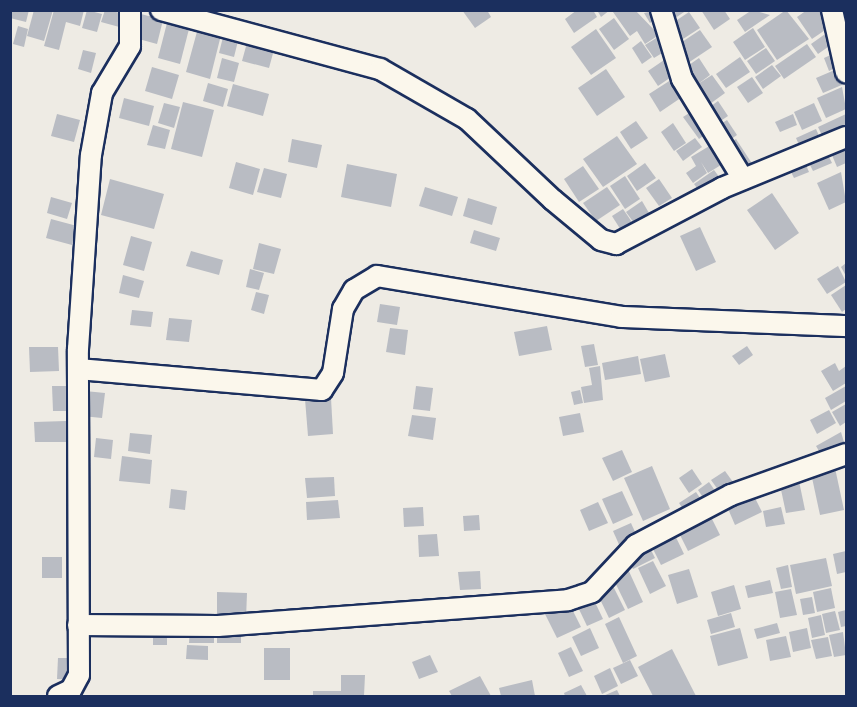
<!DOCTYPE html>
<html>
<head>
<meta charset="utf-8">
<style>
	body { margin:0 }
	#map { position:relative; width:857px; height:707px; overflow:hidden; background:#eeebe4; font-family:"Playpen Sans",sans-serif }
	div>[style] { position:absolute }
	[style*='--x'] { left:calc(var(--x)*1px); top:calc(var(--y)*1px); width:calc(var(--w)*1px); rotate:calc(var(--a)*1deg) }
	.building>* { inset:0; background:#b9bcc3 }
	.roads { filter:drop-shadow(2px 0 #1b2f5e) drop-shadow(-2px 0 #1b2f5e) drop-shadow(0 2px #1b2f5e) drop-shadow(0 -2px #1b2f5e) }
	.minor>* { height:20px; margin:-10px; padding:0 10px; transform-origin:10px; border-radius:10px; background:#fbf7ec }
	span { translate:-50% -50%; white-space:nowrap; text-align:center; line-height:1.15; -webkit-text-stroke:6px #fbf7ec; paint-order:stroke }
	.frame { position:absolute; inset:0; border:12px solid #1b2f5e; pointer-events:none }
</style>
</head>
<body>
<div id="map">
	<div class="building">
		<i style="clip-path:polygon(10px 10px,29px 10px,26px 22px,10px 18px)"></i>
		<i style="clip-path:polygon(34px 10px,53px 10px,44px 41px,27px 36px)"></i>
		<i style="clip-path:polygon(54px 10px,84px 10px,80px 26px,66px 22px,59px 50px,44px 46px)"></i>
		<i style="clip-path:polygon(87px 10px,102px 14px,97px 32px,82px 28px)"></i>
		<i style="clip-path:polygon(105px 10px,127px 14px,123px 28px,101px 22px)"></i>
		<i style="clip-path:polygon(462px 10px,487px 10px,491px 17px,475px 28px)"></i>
		<i style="clip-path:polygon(577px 10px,593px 10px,597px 17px,574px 33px,565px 19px)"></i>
		<i style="clip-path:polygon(597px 10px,610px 10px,601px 17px)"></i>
		<i style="clip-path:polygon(635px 10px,659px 35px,645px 44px,637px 31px,630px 36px,613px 12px)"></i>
		<i style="clip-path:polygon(658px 10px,661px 15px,650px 23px,644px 13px)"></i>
		<i style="clip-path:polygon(662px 10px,687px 10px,665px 25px)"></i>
		<i style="clip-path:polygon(701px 10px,724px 10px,730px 19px,714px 30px)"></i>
		<i style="clip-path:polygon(752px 10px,770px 15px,745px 32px,737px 20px)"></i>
		<i style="clip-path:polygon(786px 10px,809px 39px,777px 60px,757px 30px)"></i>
		<i style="clip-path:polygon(807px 10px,825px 10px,834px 24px,812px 39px,797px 17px)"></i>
		<i style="clip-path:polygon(689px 12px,700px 28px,669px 48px,665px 28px)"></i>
		<i style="clip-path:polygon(141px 14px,163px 20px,157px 44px,135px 38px)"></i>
		<i style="clip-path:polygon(614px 18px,629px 39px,614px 50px,599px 29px)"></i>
		<i style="clip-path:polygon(167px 23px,189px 29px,180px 64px,158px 58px)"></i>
		<i style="clip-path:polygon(18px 26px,28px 29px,24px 47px,13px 44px)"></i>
		<i style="clip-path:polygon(198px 28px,221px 35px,210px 79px,186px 72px)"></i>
		<i style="clip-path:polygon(753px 28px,765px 47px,745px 60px,733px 42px)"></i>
		<i style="clip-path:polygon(596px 29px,616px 58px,591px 75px,571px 47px)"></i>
		<i style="clip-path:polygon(700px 30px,712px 47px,682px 67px,670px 50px)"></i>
		<i style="clip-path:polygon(828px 32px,835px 42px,818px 54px,811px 44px)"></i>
		<i style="clip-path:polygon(223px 37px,238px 41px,234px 57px,219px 53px)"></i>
		<i style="clip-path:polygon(658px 37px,667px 50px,654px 58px,645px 45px)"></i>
		<i style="clip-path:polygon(248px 39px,275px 46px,269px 68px,242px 61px)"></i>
		<i style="clip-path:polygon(641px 41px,652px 57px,642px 64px,632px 48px)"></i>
		<i style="clip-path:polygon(807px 44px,816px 57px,784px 79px,775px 66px)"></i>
		<i style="clip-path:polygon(766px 48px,775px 61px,756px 74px,747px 61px)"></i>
		<i style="clip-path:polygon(83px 50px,96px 53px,91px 73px,78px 69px)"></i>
		<i style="clip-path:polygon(835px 53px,841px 65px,829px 71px,824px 58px)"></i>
		<i style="clip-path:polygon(740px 57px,750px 72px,726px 88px,716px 74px)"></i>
		<i style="clip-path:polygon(222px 58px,239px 63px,234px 82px,217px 78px)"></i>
		<i style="clip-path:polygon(667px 58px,677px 73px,658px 86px,648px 71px)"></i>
		<i style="clip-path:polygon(699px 58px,710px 75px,698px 84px,712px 75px,725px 93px,703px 109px,679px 72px)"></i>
		<i style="clip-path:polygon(772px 65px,781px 76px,763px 89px,755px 77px)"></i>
		<i style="clip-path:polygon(152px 67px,179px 75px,172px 99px,145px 91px)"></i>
		<i style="clip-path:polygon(606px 69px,625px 97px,597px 116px,578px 88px)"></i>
		<i style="clip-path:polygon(837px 69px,844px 84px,823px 93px,816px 78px)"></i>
		<i style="clip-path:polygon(677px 76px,688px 93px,660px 112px,649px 94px)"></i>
		<i style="clip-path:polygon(752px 77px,763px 93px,748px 103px,737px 87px)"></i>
		<i style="clip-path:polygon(208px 83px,228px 89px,223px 107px,203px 101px)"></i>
		<i style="clip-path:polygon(233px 84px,269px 94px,263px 116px,227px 106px)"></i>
		<i style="clip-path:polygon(842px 87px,846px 109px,826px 118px,817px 98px)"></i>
		<i style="clip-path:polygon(124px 98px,154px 106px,149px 126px,119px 118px)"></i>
		<i style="clip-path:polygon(718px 101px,728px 116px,713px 126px,703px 112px)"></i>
		<i style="clip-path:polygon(183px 102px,214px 110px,202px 157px,171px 149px)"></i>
		<i style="clip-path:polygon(164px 103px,180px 107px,174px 128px,158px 123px)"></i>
		<i style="clip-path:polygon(814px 103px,822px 121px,802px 130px,794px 112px)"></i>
		<i style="clip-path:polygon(697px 108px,712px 130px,699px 139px,683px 117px)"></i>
		<i style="clip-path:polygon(57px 114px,80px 120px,74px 142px,51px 136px)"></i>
		<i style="clip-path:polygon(793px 114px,797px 125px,780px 132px,775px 122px)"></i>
		<i style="clip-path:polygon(846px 114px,846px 134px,826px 144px,818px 127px)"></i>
		<i style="clip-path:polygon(727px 120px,737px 135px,723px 145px,713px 129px)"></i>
		<i style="clip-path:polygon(636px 121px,648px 138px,631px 149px,620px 132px)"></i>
		<i style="clip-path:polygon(673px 123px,686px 143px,674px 151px,661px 132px)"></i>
		<i style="clip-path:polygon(153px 125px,170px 130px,165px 149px,147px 145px)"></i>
		<i style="clip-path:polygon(816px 129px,823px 145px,803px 154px,796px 138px)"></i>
		<i style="clip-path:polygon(617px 136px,637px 164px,603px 187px,583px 159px)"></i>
		<i style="clip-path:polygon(695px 138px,702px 147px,683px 161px,676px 151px)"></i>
		<i style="clip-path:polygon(292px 139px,322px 145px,317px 168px,288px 162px)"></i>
		<i style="clip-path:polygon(736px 139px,753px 165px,742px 172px,725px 146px)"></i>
		<i style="clip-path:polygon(846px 141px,846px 163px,837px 167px,829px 148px)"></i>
		<i style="clip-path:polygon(716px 142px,729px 160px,708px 173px,701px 162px,707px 173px,693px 183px,686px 173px,696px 166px,691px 157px)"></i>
		<i style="clip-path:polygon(825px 149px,832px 163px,813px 171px,806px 157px)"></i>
		<i style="clip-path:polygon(803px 158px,809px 172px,794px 178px,787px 164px)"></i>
		<i style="clip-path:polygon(236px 162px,260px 169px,253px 195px,229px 188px)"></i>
		<i style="clip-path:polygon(645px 163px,656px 178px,637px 191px,627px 176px)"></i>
		<i style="clip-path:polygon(347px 164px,397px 174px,391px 207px,341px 197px)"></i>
		<i style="clip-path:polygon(583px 166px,599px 189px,579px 202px,564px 179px)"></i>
		<i style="clip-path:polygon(264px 168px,287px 174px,281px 198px,257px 192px)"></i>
		<i style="clip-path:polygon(714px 170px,723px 182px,703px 196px,694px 184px)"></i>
		<i style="clip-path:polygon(841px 172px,846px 202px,829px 210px,817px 183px)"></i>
		<i style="clip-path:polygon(625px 176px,640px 199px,625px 209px,610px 186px)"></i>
		<i style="clip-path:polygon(110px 179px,164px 194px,154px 229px,101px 215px)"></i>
		<i style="clip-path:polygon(659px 179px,672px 198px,659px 206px,646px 188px)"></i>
		<i style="clip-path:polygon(425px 187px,458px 197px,452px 216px,419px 206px)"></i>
		<i style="clip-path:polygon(607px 187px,620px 205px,596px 221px,583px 203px)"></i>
		<i style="clip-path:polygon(772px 193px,799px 233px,775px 250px,747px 210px)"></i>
		<i style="clip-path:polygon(51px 197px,72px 203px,67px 219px,47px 213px)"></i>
		<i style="clip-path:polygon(468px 198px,497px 207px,492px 225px,463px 216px)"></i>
		<i style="clip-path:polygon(642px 201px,649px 213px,634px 223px,626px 212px)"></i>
		<i style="clip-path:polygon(667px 203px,673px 211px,659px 221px,652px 212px)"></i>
		<i style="clip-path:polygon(623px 209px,636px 228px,624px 235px,612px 216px)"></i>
		<i style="clip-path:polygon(51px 219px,77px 226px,72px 245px,46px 238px)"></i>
		<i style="clip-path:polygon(700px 227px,716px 262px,696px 271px,680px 236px)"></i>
		<i style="clip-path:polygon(474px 230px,500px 238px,496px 251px,470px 243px)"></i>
		<i style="clip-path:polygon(131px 236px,152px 242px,144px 271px,123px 265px)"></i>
		<i style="clip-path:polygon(259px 243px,281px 249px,274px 274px,253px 269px)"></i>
		<i style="clip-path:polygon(191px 251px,223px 260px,219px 275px,186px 266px)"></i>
		<i style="clip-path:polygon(846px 263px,846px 276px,841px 267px)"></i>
		<i style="clip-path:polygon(838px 266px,846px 282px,827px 294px,817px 279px)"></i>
		<i style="clip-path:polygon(250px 269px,264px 273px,259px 290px,246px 287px)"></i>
		<i style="clip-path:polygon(123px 275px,144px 281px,139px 298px,119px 293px)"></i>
		<i style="clip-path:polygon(846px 285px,846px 309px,842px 312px,831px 295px)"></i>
		<i style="clip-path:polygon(256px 292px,269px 295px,264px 314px,251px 310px)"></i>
		<i style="clip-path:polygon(380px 304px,400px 307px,397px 325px,377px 322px)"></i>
		<i style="clip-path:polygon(132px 310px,153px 312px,151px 327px,130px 325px)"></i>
		<i style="clip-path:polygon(169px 318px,192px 320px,189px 342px,166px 340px)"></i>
		<i style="clip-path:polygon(547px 326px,552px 350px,519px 356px,514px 332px)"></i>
		<i style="clip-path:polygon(390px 328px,408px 330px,405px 355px,386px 352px)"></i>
		<i style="clip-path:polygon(594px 344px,598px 365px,585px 367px,581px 346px)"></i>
		<i style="clip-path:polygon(747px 346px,753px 355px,739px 365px,732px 356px)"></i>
		<i style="clip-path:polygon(29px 347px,58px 347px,59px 371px,30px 372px)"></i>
		<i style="clip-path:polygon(665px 354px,670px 377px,645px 382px,640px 359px)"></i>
		<i style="clip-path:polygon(638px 356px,641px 374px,605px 380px,602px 363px)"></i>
		<i style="clip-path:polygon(835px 363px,839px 371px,846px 366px,846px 383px,833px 391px,821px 371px)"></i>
		<i style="clip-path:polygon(600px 366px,603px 400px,584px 403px,581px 387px,592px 385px,589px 368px)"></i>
		<i style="clip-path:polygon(52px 386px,72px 386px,73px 411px,53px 411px)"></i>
		<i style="clip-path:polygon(416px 386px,433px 388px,430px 411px,413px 409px)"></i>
		<i style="clip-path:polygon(846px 386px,846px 401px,831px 410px,825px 398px)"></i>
		<i style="clip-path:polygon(580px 390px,583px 403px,574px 405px,571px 392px)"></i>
		<i style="clip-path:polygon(85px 391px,105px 393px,102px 418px,82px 416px)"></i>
		<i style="clip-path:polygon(331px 398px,333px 434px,308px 436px,305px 399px)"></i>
		<i style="clip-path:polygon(846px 404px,846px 422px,840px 426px,832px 412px)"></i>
		<i style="clip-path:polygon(829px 410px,836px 423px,817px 434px,810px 420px)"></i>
		<i style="clip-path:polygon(580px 413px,584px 432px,563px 436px,559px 417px)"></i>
		<i style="clip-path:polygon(412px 415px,436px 418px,433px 440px,408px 436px)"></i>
		<i style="clip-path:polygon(66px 421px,66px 442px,35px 442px,34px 422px)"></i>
		<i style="clip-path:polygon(841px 432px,846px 449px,825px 461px,816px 446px)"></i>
		<i style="clip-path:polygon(130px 433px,152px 435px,150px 454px,128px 451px)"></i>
		<i style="clip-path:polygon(96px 438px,113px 440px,111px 459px,94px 457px)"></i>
		<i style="clip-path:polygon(622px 450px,632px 472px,613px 481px,602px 458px)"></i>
		<i style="clip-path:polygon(122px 456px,152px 460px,150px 484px,119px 481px)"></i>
		<i style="clip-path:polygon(652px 466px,670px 509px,643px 521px,624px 478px)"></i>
		<i style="clip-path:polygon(835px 468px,844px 510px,820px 515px,811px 473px)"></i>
		<i style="clip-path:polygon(692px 469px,702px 484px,689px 493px,679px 478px)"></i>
		<i style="clip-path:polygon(725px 471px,738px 489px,724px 498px,711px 480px)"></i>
		<i style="clip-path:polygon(334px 477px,335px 496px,307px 498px,305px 478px)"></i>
		<i style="clip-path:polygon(799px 481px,805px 510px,786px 513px,780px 485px)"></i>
		<i style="clip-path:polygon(709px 482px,720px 498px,708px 505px,698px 490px)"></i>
		<i style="clip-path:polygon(171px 489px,187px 491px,185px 510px,169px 508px)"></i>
		<i style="clip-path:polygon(622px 491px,633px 515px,613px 524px,602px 499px)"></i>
		<i style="clip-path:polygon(696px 492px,704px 504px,687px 515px,679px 503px)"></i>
		<i style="clip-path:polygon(752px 492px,762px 512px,735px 525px,726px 504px)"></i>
		<i style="clip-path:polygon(338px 500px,340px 518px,307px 520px,306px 502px)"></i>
		<i style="clip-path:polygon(598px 502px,608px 523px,589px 531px,580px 510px)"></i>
		<i style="clip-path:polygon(423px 507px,424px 526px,404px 527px,403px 508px)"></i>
		<i style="clip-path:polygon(781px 507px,785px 524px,766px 527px,763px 511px)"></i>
		<i style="clip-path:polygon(479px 515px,480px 530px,464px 531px,463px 516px)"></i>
		<i style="clip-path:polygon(710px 515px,720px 535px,688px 551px,678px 531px)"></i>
		<i style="clip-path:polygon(631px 523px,639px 541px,621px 549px,613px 531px)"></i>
		<i style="clip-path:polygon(672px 529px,684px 554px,661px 565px,649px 541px)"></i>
		<i style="clip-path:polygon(437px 534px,439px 556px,419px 557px,418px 535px)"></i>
		<i style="clip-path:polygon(648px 544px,655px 558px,633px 569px,626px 555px)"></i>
		<i style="clip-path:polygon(846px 551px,846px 572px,837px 574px,833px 554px)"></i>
		<i style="clip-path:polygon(42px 557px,62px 557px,62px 578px,42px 578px)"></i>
		<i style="clip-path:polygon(826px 558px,832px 586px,796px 594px,790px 565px)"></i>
		<i style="clip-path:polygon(653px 561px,666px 586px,650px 594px,638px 568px)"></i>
		<i style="clip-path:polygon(788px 565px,792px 587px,781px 589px,776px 568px)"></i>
		<i style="clip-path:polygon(627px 567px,643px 602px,628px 609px,611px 574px)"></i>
		<i style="clip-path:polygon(689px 569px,698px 597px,677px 604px,668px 575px)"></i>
		<i style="clip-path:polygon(480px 571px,481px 589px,460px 590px,458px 572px)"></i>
		<i style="clip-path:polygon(770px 580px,773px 593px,748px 598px,745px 586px)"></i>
		<i style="clip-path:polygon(734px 585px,741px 609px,718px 616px,711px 592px)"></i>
		<i style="clip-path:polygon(613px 586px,625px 610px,609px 618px,597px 593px)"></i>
		<i style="clip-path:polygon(831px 588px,835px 608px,817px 612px,813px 592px)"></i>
		<i style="clip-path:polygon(791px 589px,797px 615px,780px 618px,775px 592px)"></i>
		<i style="clip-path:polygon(217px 592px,247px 593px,246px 619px,217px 619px)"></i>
		<i style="clip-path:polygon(812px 597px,815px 613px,803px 615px,800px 599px)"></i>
		<i style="clip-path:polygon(593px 598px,603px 619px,587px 626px,577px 605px)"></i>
		<i style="clip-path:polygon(569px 603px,581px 627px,557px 638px,545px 614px)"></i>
		<i style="clip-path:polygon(846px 610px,846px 626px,841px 627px,838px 612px)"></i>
		<i style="clip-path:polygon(835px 611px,840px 630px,826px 633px,822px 614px)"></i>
		<i style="clip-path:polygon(731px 613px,735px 627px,711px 634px,707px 620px)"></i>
		<i style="clip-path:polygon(821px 615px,825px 635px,812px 638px,808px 618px)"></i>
		<i style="clip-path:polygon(619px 617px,637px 656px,623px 663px,605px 624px)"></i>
		<i style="clip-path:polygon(777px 623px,780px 633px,757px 639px,754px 629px)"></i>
		<i style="clip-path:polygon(190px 628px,214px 628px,214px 643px,189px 643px)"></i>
		<i style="clip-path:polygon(590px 628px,599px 648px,581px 656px,572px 637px)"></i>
		<i style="clip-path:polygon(740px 628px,748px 658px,718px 666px,710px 636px)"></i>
		<i style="clip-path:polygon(807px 628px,811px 648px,793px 652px,789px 632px)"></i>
		<i style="clip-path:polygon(153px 629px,167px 629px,167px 645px,153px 645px)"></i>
		<i style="clip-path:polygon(217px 629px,241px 629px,241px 643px,217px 643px)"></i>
		<i style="clip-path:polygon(843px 632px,846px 655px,834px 657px,829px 635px)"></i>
		<i style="clip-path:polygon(786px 636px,791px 657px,770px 661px,766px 640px)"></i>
		<i style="clip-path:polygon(828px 637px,832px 656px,816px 659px,811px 640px)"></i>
		<i style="clip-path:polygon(187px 645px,208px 646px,208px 660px,186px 659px)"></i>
		<i style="clip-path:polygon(571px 647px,583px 671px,569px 677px,558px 653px)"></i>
		<i style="clip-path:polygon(264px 648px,290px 648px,290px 680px,264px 680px)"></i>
		<i style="clip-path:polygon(672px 649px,696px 696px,653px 696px,638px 667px)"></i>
		<i style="clip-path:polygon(430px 655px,438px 672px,419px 679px,412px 662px)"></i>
		<i style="clip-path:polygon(58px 658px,75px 658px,75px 680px,57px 679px)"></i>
		<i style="clip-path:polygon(630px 660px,638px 676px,621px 684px,613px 668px)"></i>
		<i style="clip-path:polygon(610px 668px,618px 686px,602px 694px,594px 676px)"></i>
		<i style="clip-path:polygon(341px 675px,365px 675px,364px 696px,313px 696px,313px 691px,341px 691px)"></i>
		<i style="clip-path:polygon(480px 676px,491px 696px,452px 696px,449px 691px)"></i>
		<i style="clip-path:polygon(532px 680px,535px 696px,501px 696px,499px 688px)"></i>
		<i style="clip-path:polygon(581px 685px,587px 696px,565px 696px,564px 693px)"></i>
		<i style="clip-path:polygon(617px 690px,620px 696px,603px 696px)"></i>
	</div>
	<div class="roads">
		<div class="minor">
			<i style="--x:161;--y:10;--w:227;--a:15.1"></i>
			<i style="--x:380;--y:69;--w:100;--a:29.9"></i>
			<i style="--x:467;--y:119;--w:118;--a:43.3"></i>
			<i style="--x:553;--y:200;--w:62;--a:39.8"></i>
			<i style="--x:601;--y:240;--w:16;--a:15"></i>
			<i style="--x:616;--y:244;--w:120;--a:-27.8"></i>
			<i style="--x:722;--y:188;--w:134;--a:-22.4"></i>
			<i style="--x:661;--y:10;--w:72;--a:73.1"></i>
			<i style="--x:682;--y:79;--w:117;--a:58.6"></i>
			<i style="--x:832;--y:10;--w:64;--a:77.3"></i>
			<i style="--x:78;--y:369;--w:245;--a:4.9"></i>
			<i style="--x:322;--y:390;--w:20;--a:-57"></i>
			<i style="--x:333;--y:373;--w:65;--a:-81.1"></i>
			<i style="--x:343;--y:309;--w:22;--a:-60"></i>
			<i style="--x:354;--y:290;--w:27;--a:-31"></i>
			<i style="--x:377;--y:276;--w:247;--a:9.5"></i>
			<i style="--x:621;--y:317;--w:225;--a:2.3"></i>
			<i style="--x:78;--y:625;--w:140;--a:0.4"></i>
			<i style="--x:218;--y:626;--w:351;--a:-4.2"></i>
			<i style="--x:568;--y:600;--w:25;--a:-18"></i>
			<i style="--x:592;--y:592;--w:64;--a:-46.9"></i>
			<i style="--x:636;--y:545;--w:107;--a:-27.8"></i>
			<i style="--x:731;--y:495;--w:122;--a:-19.6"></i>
			<i style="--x:58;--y:696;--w:14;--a:-25"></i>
			<i style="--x:71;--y:690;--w:17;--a:-62"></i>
			<i style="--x:79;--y:675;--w:326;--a:-90.2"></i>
			<i style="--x:78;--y:349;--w:194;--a:-86.2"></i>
			<i style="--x:91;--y:155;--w:63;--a:-79.9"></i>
			<i style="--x:102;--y:93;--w:55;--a:-59.2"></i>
			<i style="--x:130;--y:46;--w:36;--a:-90"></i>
		</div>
	</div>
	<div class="frame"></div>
</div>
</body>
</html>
